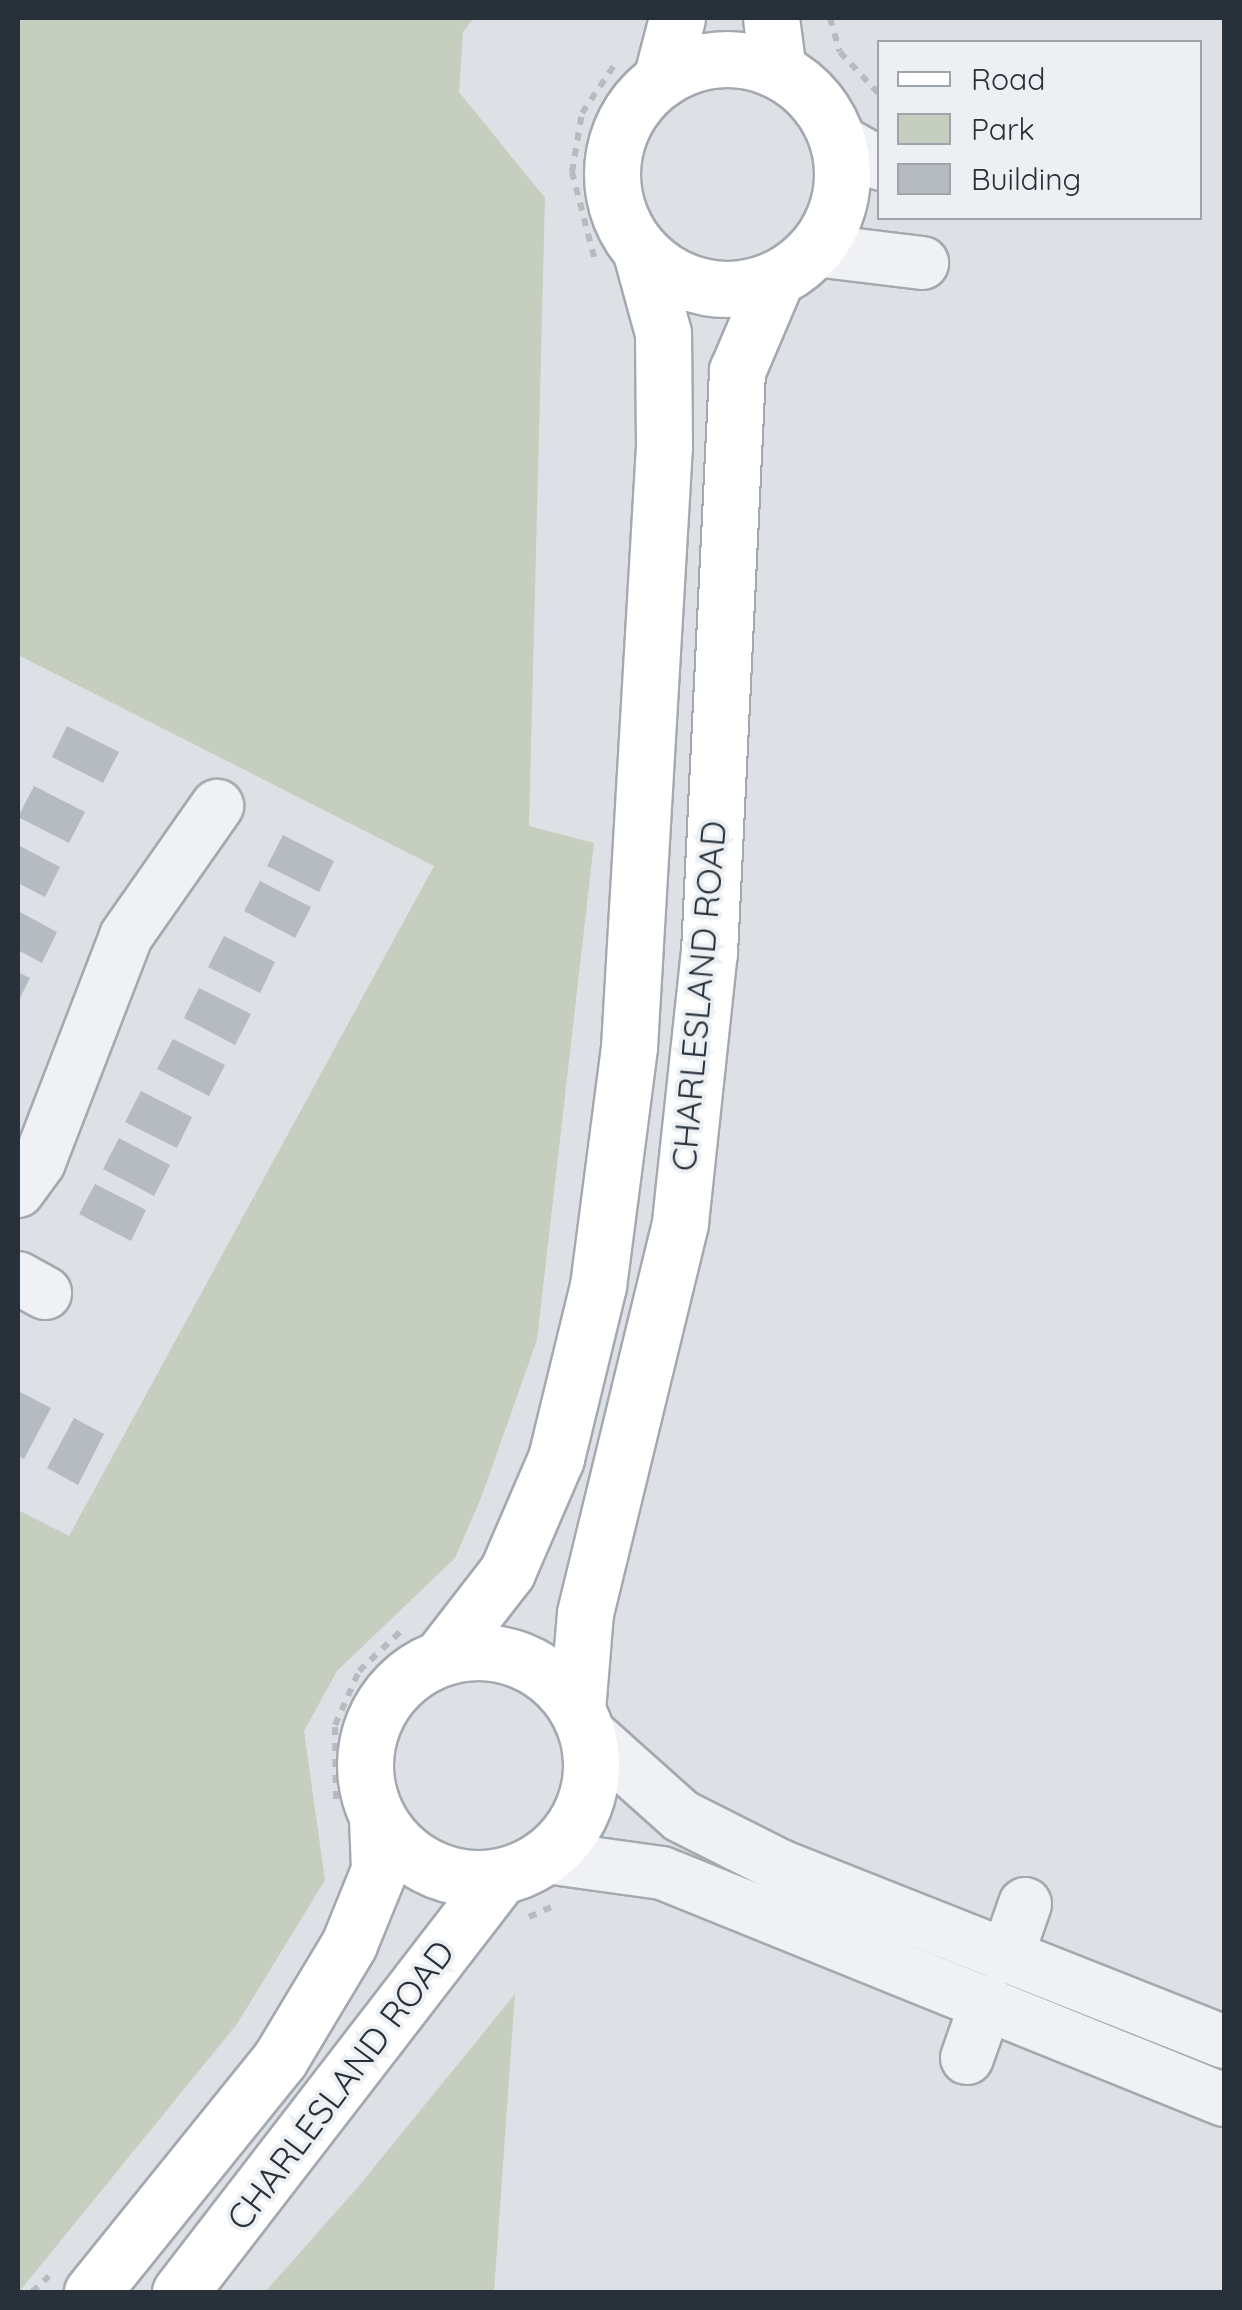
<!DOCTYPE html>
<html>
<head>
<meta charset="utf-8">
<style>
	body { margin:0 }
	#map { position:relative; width:1242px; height:2310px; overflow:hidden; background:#dde1e5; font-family:Quicksand,sans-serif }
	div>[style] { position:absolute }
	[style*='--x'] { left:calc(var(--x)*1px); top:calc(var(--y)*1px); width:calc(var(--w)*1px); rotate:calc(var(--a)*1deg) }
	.green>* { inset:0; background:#c5cebf }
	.building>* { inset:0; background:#b5bbc1 }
	.path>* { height:6px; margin-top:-3px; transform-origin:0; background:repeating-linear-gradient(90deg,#b7bbc0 0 8px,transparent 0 16px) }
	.roads { filter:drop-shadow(2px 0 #a3a9ae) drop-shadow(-2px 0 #a3a9ae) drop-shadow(0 2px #a3a9ae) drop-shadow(0 -2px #a3a9ae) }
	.minor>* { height:52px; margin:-26px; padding:0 26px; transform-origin:26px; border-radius:26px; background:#eff1f4 }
	.major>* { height:55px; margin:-27.5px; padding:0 27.5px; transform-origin:27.5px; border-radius:27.5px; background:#fff }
	.major>.ring { margin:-27.5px; padding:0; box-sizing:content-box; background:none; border:55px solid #fff; border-radius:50% }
	span { translate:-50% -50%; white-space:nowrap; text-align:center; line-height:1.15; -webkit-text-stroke:8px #ecf0f3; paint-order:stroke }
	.street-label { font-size:35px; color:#28313a }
	.frame { position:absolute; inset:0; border:20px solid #28313a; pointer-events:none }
	.legend { position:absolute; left:877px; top:40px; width:325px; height:180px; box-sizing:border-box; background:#ecf0f3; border:2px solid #9ea4a9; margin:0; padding:12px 18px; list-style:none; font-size:30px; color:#28313a }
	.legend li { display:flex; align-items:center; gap:20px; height:50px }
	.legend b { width:50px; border:2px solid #9ea4a9 }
</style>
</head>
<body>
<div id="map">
	<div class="green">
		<i style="clip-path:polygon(18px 18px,474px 18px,463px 32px,459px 92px,545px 198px,529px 826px,594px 843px,537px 1340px,481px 1498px,455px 1558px,337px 1671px,304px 1731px,325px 1880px,237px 2024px,19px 2292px,18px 1510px,69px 1536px,434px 866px,18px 655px)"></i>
		<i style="clip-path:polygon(515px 1994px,494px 2292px,265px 2292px,358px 2187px)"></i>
	</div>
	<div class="building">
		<i style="clip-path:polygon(67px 726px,119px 752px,103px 783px,52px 757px)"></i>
		<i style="clip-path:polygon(34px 786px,85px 812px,69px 843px,18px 817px)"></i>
		<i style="clip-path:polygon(283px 835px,334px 861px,319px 892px,267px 866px)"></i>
		<i style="clip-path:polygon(18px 845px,60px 867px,45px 897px,18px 883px)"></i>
		<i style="clip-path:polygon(260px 881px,311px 907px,295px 938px,244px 911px)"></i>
		<i style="clip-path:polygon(18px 911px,57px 932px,42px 963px,18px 950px)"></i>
		<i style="clip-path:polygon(224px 936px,275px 962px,260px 993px,208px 967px)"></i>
		<i style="clip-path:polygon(18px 972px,30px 978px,18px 1002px)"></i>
		<i style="clip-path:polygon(199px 988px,251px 1014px,235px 1045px,184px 1018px)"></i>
		<i style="clip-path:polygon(173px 1039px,225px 1065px,209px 1096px,157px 1069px)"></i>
		<i style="clip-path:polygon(141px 1091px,192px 1117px,177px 1148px,125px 1122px)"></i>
		<i style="clip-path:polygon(119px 1138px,170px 1165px,154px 1196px,103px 1169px)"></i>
		<i style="clip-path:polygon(95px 1184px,146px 1210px,131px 1241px,79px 1214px)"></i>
		<i style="clip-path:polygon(20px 1392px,51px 1408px,24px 1459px,18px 1456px)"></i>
		<i style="clip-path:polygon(74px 1418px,104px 1434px,78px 1485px,47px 1468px)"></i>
	</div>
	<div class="path">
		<i style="--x:830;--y:18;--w:35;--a:74"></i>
		<i style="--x:840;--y:52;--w:59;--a:47.1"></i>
		<i style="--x:594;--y:257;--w:88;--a:-104.5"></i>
		<i style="--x:572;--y:172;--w:60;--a:-80.4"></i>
		<i style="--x:582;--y:113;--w:59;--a:-56"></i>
		<i style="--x:336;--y:1799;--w:74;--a:-90.8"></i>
		<i style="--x:335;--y:1725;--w:59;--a:-66"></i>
		<i style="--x:359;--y:1671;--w:58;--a:-43.6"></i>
		<i style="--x:529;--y:1917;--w:27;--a:-24"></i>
		<i style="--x:32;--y:2292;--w:23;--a:-43"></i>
	</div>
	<div class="roads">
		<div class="minor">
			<i style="--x:838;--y:140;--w:48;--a:29.7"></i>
			<i style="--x:815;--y:250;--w:108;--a:6.9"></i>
			<i style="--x:18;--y:1191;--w:36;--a:-54"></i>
			<i style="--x:39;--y:1162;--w:242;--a:-68.9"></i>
			<i style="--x:126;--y:936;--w:159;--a:-55"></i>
			<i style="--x:18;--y:1278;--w:31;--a:29"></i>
			<i style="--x:586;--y:1731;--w:127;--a:41.8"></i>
			<i style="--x:681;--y:1816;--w:111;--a:26.8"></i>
			<i style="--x:780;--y:1866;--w:478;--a:21.6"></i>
			<i style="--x:546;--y:1857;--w:117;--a:7.9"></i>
			<i style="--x:662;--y:1873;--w:606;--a:21.99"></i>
			<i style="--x:1007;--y:1956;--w:55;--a:-70.9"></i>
			<i style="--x:967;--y:2058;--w:60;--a:-70.7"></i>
		</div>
		<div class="major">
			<i style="--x:771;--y:18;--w:53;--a:82.5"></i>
			<i class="ring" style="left:612px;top:59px;width:175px;height:175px"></i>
			<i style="--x:661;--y:80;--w:64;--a:-75.5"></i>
			<i class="ring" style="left:365px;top:1652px;width:171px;height:171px"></i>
			<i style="--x:441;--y:1657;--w:108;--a:-52.2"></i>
			<i style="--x:507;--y:1572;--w:124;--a:-66.7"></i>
			<i style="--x:556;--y:1458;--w:177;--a:-76.3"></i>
			<i style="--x:598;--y:1286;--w:241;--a:-82.6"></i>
			<i style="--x:629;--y:1047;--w:602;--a:-86.67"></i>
			<i style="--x:664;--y:446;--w:113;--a:-90.5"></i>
			<i style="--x:663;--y:333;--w:87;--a:-105.3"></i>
			<i style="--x:577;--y:1710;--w:97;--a:-85.3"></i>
			<i style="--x:585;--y:1613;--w:402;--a:-76.3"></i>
			<i style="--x:680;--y:1222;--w:272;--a:-83.9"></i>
			<i style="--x:709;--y:952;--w:582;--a:-87.24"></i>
			<i style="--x:737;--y:371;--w:100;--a:-67"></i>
			<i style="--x:92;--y:2292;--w:299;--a:-51.1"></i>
			<i style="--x:280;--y:2059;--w:134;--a:-59"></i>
			<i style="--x:349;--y:1944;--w:80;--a:-67.9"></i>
			<i style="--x:379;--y:1870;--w:52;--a:-92.2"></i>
			<i style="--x:180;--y:2292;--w:524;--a:-52.36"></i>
		</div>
	</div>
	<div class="street-label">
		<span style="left:698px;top:996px;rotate:-85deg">CHARLESLAND ROAD</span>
		<span style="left:340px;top:2085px;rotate:-53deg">CHARLESLAND ROAD</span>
	</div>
	<div class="frame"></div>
	<ul class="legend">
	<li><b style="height:12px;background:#fff"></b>Road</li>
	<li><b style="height:28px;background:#c5cebf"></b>Park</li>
	<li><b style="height:28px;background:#b5bbc1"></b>Building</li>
	</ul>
</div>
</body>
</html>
